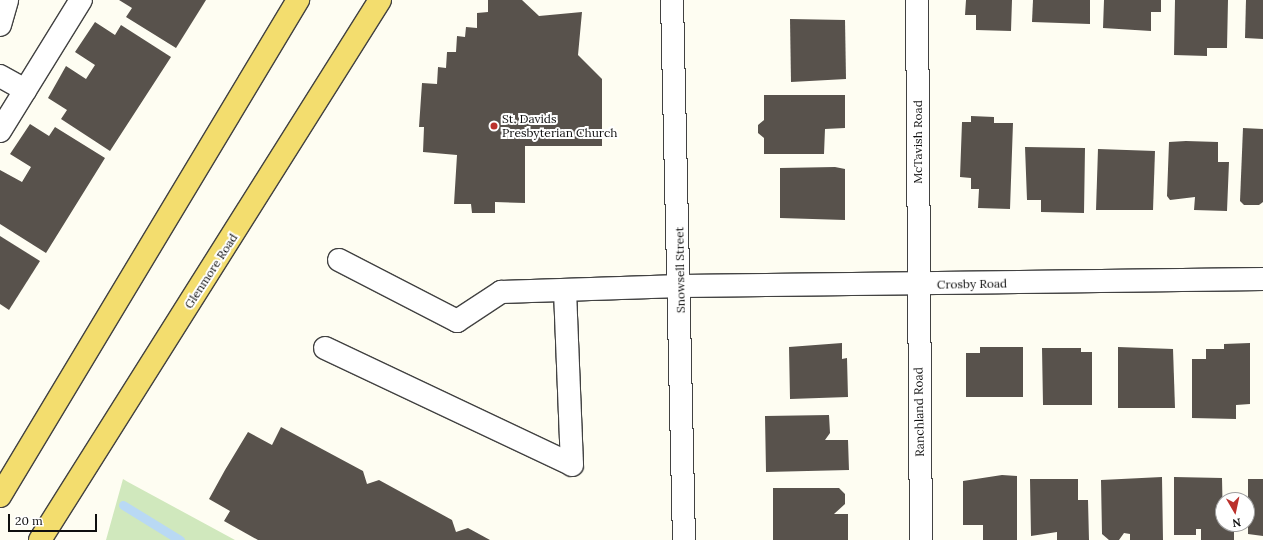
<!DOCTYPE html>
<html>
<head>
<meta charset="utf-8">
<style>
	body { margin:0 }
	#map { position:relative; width:1263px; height:540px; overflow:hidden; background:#fefdf2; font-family:Lora,serif }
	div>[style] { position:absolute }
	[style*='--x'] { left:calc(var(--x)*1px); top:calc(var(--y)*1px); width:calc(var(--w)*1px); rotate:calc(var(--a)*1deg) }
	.green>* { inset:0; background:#d0e8bd }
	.stream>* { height:9px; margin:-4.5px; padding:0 4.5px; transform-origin:4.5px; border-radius:4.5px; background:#b9d9f4 }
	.building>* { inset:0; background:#58524c }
	.roads { filter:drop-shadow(1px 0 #424242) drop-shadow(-1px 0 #424242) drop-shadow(0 1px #424242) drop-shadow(0 -1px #424242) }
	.minor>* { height:22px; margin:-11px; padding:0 11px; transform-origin:11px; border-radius:11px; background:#fff }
	.major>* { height:22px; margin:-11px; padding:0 11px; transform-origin:11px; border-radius:11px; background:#f3dd6e }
	.dots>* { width:11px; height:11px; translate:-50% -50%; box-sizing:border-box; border:2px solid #fff; border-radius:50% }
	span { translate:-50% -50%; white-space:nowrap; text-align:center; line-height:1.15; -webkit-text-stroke:4px #fff; paint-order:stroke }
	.poi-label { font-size:12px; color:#0f0f0f }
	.left { translate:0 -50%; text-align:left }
	.street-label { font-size:12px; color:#0f0f0f }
	.north { position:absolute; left:1215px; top:492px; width:40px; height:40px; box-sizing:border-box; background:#fff; border:1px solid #9f9f9f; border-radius:50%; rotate:171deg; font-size:11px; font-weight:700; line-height:16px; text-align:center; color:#0f0f0f }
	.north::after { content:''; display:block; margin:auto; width:14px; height:18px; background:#bb312c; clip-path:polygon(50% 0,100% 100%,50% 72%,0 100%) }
	.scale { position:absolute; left:8px; top:514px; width:89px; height:18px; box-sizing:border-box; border:2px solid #0f0f0f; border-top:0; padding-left:5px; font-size:12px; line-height:14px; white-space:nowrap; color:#0f0f0f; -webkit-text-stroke:3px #fff; paint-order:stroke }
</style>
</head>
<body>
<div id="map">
	<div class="green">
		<i style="clip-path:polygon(123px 479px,128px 482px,235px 540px,106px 540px)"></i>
	</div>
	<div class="stream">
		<i style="--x:123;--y:505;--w:67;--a:31.6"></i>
	</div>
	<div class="building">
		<i style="clip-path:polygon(119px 0,206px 0,176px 48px,126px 17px,132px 8px)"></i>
		<i style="clip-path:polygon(488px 0,522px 0,539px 16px,582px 12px,578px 55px,602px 79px,602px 146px,525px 146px,525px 203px,495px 202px,495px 213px,472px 213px,471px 204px,454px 204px,457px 155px,423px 152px,424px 127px,419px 127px,422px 83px,437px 84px,438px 67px,446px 68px,447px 52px,456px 52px,457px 36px,465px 37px,466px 27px,477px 28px,477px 13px,488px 12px)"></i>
		<i style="clip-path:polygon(966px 0,1012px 0,1011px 31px,976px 30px,976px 15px,965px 15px)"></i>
		<i style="clip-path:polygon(1033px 0,1090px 0,1090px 24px,1032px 22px)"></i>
		<i style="clip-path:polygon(1104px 0,1161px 0,1161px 12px,1151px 12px,1151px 31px,1103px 28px)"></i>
		<i style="clip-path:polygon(1175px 0,1228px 0,1227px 48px,1207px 48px,1207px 56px,1174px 55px)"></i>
		<i style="clip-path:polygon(1246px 0,1263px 0,1263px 39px,1245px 38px)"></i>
		<i style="clip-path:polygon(790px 19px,845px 20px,846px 79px,791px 82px)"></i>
		<i style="clip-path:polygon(95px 22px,115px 35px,121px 25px,171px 57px,110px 151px,61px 119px,67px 110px,48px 98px,66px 66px,86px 79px,95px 65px,75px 52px)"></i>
		<i style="clip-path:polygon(764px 95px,845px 95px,845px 128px,825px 129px,824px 154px,764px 154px,764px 138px,758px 133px,758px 125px,764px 120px)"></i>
		<i style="clip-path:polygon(971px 116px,994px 117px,994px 123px,1013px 123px,1010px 209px,978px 208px,979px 189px,971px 189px,971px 178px,960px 177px,962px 122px,971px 122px)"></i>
		<i style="clip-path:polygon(30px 124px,49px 136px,55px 127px,105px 158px,46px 253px,0 224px,0 170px,22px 182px,31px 167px,10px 154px)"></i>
		<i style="clip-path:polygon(1243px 128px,1263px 129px,1263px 202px,1259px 205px,1244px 205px,1240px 201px)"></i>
		<i style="clip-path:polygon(1186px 141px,1218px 142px,1218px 162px,1229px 162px,1227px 211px,1194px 210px,1195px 197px,1170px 200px,1167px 196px,1169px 142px)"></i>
		<i style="clip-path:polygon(1025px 147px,1085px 148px,1084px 213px,1041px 212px,1041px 200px,1027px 200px)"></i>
		<i style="clip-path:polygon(1098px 149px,1155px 151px,1153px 210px,1096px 210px)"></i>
		<i style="clip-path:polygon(835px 167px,845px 169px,845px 220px,780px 218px,780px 168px)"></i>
		<i style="clip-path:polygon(0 236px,40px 261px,9px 310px,0 304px)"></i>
		<i style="clip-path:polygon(842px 343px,842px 359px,847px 358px,848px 397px,790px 399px,789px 347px)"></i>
		<i style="clip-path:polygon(1250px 343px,1250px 404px,1236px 405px,1236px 419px,1192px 418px,1192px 359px,1206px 359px,1206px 349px,1224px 349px,1224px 344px)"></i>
		<i style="clip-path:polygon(980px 347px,1023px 347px,1023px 397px,966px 397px,966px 353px,980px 353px)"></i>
		<i style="clip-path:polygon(1118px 347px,1173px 349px,1175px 408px,1118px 408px)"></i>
		<i style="clip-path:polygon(1042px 348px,1081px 348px,1081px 352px,1092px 352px,1092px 405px,1043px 405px)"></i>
		<i style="clip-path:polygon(829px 415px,830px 433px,825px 440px,848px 440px,849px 470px,766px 472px,765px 416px)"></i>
		<i style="clip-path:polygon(281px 427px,363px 471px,367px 484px,379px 480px,452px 520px,456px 532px,468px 528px,490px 540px,258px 540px,224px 521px,230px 511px,209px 499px,225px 470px,248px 432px,272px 445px)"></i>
		<i style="clip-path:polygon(1002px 475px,1017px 476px,1017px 540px,983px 540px,983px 525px,963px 525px,963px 481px)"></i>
		<i style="clip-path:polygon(1162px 477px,1163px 540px,1130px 540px,1130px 534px,1124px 533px,1119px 540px,1109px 540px,1102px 534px,1101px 480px)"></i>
		<i style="clip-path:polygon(1174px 477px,1222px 478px,1223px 524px,1234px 524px,1234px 540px,1201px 540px,1201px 529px,1196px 529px,1196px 535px,1174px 535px)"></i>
		<i style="clip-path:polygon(1030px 479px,1078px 479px,1078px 500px,1088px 500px,1089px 540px,1057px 540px,1057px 532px,1031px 536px)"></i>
		<i style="clip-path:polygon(1248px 479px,1263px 479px,1263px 536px,1248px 534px)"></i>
		<i style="clip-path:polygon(773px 488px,839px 488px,845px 494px,845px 504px,834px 514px,848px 514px,848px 540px,773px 540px)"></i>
	</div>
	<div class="roads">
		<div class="minor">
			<i style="--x:672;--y:0;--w:540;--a:88.73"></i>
			<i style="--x:917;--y:0;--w:540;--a:89.58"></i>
			<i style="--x:0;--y:25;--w:26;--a:-74"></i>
			<i style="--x:0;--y:76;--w:29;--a:29"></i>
			<i style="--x:0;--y:131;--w:154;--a:-58.3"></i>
			<i style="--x:339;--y:260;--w:133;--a:27.3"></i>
			<i style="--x:457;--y:321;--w:53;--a:-33.4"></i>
			<i style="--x:501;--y:292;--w:180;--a:-1.9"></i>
			<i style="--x:681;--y:286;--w:582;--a:-0.69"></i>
			<i style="--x:325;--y:348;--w:273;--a:25.3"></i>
			<i style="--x:572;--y:465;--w:175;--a:-92.3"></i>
		</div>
		<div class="major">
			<i style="--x:0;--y:496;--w:579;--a:-59"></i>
			<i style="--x:40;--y:540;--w:638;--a:-57.8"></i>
		</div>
	</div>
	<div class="dots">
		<i style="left:494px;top:126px;background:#bb312c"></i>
	</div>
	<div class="poi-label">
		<span class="left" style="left:502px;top:126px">St. Davids<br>Presbyterian Church</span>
	</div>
	<div class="street-label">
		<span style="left:918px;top:142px;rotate:-90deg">McTavish Road</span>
		<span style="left:680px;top:270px;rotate:-91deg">Snowsell Street</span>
		<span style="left:211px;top:271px;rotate:-57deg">Glenmore Road</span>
		<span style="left:972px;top:284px;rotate:-1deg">Crosby Road</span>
		<span style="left:919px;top:412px;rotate:-91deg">Ranchland Road</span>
	</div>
	<div class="north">N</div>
	<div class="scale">20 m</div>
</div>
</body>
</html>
